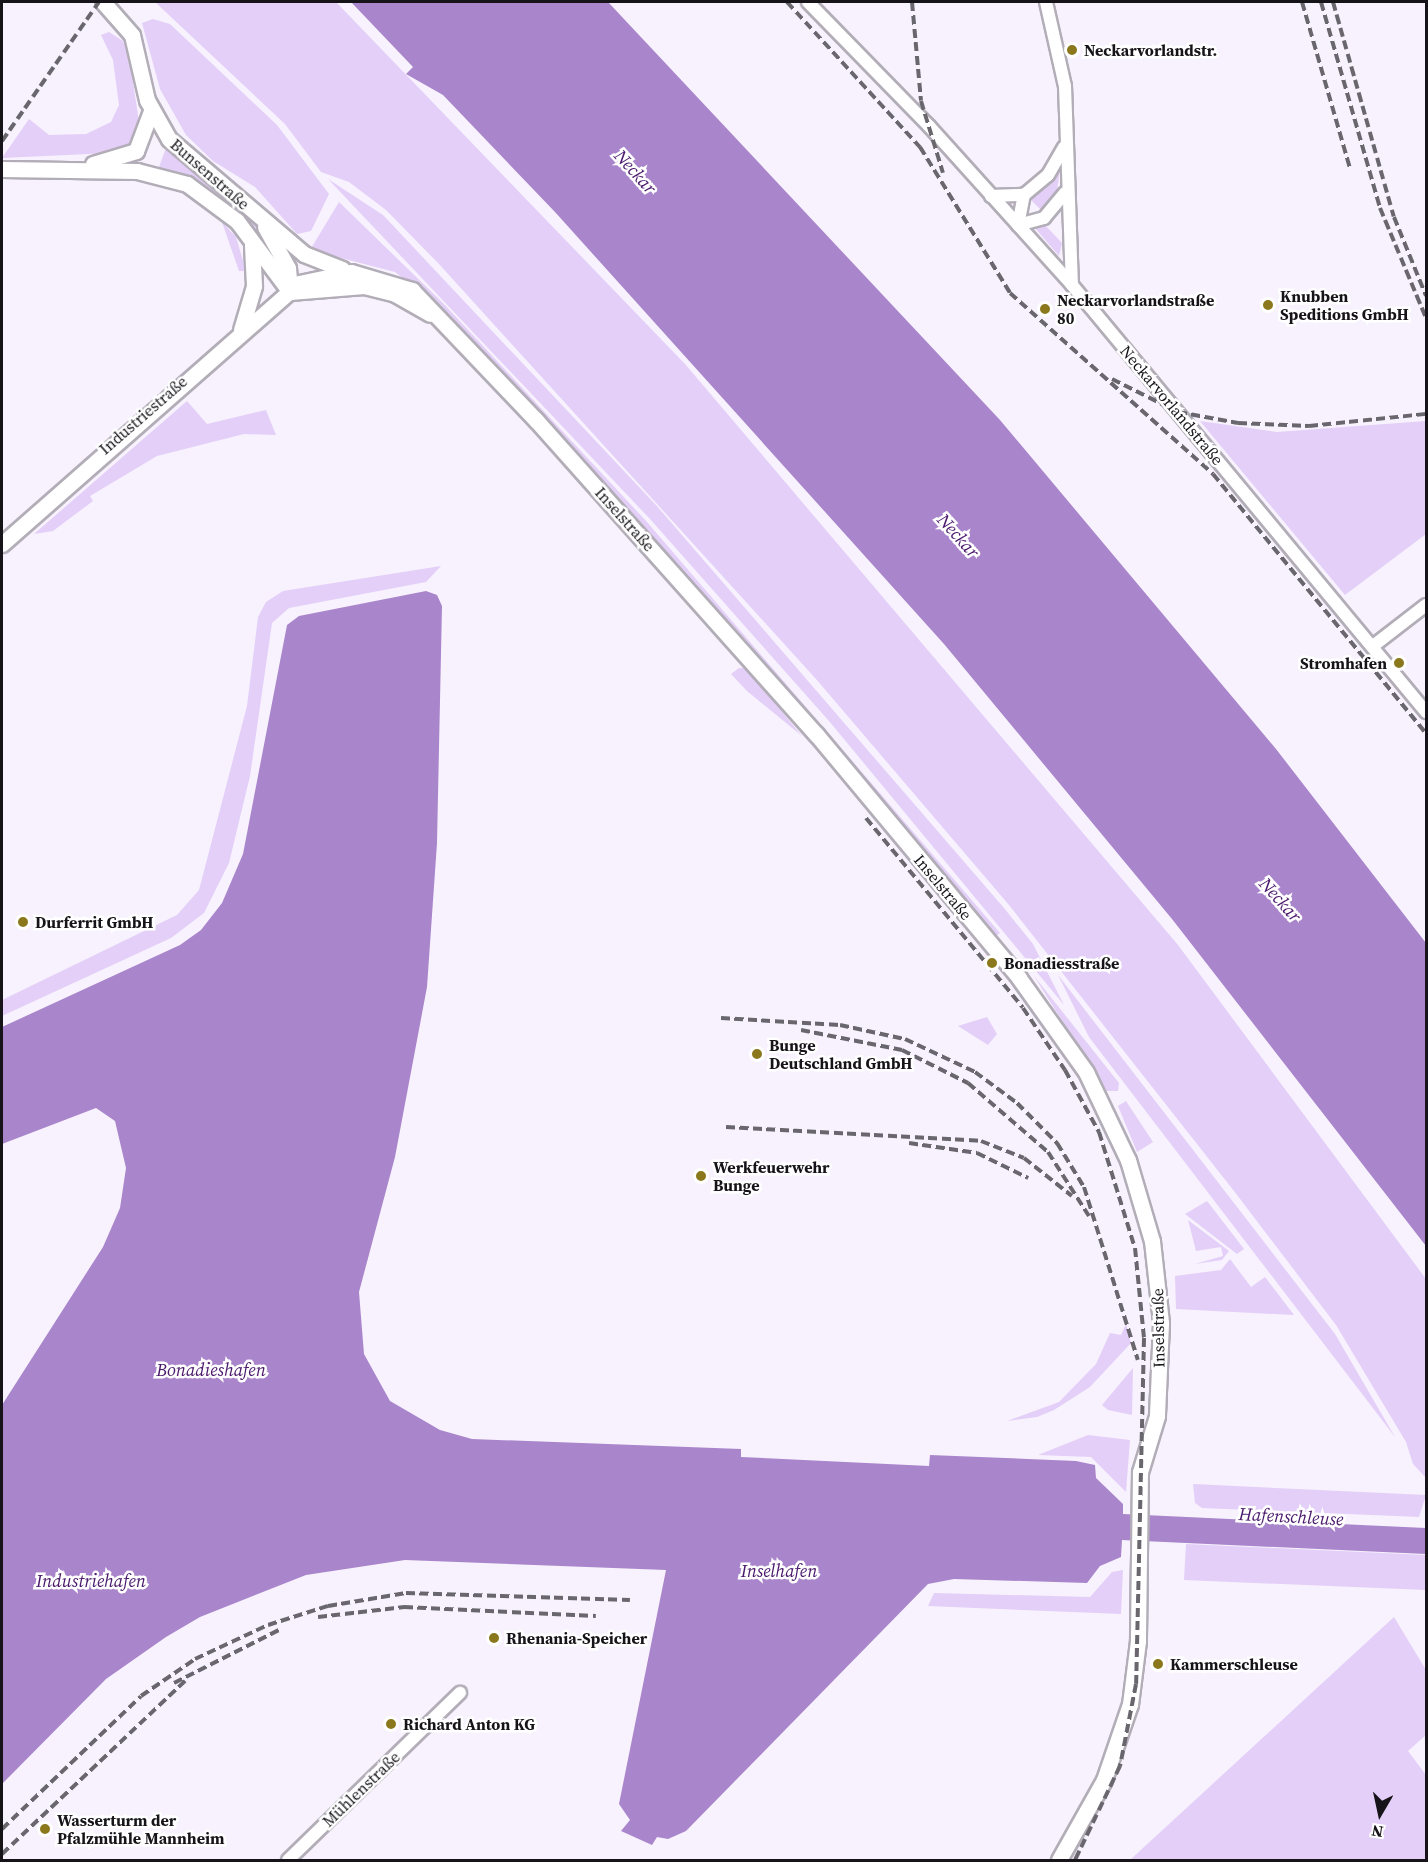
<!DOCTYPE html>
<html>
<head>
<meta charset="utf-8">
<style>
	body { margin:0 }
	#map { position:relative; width:1428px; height:1862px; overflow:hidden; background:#f7f2fd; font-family:"Source Serif 4",serif }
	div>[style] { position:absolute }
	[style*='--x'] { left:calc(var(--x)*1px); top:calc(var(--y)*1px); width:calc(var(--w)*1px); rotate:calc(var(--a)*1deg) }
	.green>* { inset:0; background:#e3cff8 }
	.water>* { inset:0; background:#a985cb }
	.roads { filter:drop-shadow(2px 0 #b2adb7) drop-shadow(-2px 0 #b2adb7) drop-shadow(0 2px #b2adb7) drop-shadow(0 -2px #b2adb7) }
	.minor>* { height:12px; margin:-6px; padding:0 6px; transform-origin:6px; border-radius:6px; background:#fff }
	.tertiary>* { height:15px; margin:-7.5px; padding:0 7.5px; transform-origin:7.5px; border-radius:7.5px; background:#fff }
	.rail>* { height:4px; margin-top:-2px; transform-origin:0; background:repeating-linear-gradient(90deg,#69666d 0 9px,transparent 0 13.5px) }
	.dots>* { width:16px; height:16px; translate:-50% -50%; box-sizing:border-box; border:3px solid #fff; border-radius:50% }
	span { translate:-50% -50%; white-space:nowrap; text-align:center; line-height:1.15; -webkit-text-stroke:5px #fff; paint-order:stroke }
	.poi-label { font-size:16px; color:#161418; font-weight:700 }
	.left { translate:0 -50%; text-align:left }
	.right { translate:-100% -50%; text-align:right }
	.street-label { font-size:16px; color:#161418 }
	.water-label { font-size:18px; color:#4a196c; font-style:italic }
	.frame { position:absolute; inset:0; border:3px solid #161418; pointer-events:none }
	.north { position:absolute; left:1350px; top:1784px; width:60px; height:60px; -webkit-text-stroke:4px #fff; paint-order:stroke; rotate:189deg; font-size:16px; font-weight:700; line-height:24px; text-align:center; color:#161418 }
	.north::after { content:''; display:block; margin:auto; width:21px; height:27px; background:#161418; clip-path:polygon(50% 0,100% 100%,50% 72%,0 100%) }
</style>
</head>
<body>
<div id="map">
	<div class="green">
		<i style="clip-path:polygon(155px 2px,336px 2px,685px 364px,1178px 945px,1426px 1279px,1426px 1478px,1413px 1464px,1406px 1442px,1336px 1325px,1234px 1191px,1009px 905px,816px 679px,439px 264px,386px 210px,349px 182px,321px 172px,285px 124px)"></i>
		<i style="clip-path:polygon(153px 19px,170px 24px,277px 125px,329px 194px,311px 231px,297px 234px,255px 187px,213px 161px,186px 135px,160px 89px,142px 23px)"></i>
		<i style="clip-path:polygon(109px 32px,123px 41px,129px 55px,139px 122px,133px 144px,110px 153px,2px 158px,29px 119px,49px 135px,86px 134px,111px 122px,119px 105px,113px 60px,101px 35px)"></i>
		<i style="clip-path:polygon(167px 145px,254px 219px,280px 264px,276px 266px,249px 222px,220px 195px,159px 167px)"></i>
		<i style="clip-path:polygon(1061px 165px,1057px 190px,1042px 211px,1031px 200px)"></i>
		<i style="clip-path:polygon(328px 179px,383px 215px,656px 505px,1004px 908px,1033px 944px,1064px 1005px,829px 721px,650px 519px)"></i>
		<i style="clip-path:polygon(339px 202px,443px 303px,647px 522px,1000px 933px,996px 936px,643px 525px,440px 307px,395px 272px,310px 250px)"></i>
		<i style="clip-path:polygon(222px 222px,236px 237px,246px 271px,239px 271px)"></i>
		<i style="clip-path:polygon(1044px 224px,1062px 243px,1059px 256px,1035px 228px)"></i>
		<i style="clip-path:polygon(187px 401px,207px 424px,266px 410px,276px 435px,244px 434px,157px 456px,90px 496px,93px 501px,53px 531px,34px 534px)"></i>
		<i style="clip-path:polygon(1200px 421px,1277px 432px,1426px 421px,1426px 534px,1345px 595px)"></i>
		<i style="clip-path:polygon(441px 566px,426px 582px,289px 608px,272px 623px,250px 776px,229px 863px,204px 913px,171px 938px,2px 1016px,2px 1000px,177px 915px,199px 890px,247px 706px,258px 617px,266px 602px,283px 591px)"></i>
		<i style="clip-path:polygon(739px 668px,746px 668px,802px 736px,747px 691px,731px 674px)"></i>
		<i style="clip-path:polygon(1058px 975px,1335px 1334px,1395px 1437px,1089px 1037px)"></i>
		<i style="clip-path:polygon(1034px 976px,1119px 1083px,1118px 1091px,1106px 1091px)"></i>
		<i style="clip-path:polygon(987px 1017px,997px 1034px,988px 1045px,958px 1026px)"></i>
		<i style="clip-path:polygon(1126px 1101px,1153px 1142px,1137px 1152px,1118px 1106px)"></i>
		<i style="clip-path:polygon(1207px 1201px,1244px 1249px,1237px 1254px,1185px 1214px)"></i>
		<i style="clip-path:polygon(1188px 1220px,1229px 1251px,1222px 1260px,1195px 1264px,1223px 1256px,1221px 1247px,1196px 1251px)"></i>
		<i style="clip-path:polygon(1230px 1259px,1251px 1287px,1265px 1277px,1294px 1315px,1176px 1309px,1175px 1276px,1221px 1270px)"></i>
		<i style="clip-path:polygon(1126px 1324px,1131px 1343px,1090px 1387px,1054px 1410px,1037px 1417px,1007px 1421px,1059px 1402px,1096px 1364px,1110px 1333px,1121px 1335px)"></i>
		<i style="clip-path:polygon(1133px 1368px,1132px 1415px,1108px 1410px,1102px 1405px)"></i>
		<i style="clip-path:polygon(1088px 1435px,1130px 1440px,1126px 1492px,1091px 1457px,1038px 1455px)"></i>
		<i style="clip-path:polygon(1193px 1484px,1426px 1495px,1419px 1517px,1202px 1508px,1195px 1503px)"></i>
		<i style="clip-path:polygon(1186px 1544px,1426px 1555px,1426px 1590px,1184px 1580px)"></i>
		<i style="clip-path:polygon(1123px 1570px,1121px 1614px,928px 1606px,934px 1593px,1090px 1597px,1112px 1572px)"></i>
		<i style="clip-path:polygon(1394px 1617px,1426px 1670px,1426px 1735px,1408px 1751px,1426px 1775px,1426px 1860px,1130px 1860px)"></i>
	</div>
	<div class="water">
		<i style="clip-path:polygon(351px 2px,608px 2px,1000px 420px,1276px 749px,1426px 943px,1426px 1246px,1172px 919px,944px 644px,555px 212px,443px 95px,406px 74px,413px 67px)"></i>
		<i style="clip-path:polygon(426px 591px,437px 595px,442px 606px,437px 843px,427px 987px,395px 1157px,359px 1292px,364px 1354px,390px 1401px,440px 1430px,472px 1439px,741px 1449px,741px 1457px,929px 1466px,930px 1455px,1076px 1461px,1095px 1465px,1096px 1478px,1123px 1504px,1123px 1514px,1426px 1528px,1426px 1554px,1122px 1540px,1121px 1557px,1100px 1566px,1087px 1583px,954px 1579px,928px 1584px,686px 1831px,668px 1839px,657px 1837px,652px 1845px,621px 1831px,630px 1820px,619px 1804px,666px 1570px,405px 1560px,306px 1575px,200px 1617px,166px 1637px,106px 1679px,2px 1784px,2px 1405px,103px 1247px,120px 1208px,126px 1168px,115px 1121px,96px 1108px,2px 1144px,2px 1027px,180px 945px,201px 930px,222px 903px,243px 854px,287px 625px,299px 616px)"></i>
	</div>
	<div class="roads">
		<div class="minor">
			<i style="--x:808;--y:2;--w:173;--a:45.7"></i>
			<i style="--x:929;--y:126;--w:214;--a:48"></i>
			<i style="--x:1072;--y:285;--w:555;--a:50.34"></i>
			<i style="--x:1046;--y:2;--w:86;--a:77.3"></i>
			<i style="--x:1065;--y:86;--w:199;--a:88"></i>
			<i style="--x:991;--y:196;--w:33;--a:-2"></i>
			<i style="--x:1024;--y:195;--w:31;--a:-40"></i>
			<i style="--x:1048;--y:175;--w:32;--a:-60"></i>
			<i style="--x:1018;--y:225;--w:27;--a:-15"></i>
			<i style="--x:1044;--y:218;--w:33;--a:-50"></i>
			<i style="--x:1018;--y:225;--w:31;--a:-79"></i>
			<i style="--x:1373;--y:646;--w:67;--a:-37.7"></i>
			<i style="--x:288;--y:1860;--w:240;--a:-44.2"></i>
		</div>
		<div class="tertiary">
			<i style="--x:103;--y:2;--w:44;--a:48.7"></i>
			<i style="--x:132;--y:35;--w:67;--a:77"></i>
			<i style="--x:147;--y:100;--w:45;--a:60.6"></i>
			<i style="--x:169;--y:139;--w:177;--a:40.4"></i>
			<i style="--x:304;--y:254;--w:41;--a:21.5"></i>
			<i style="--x:93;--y:164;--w:45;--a:-16.8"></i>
			<i style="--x:136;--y:151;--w:43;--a:-69.4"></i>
			<i style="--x:2;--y:169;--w:135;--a:0.8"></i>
			<i style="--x:137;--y:171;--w:52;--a:14.6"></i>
			<i style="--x:187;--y:184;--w:62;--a:36.5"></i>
			<i style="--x:237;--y:221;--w:89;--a:53.3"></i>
			<i style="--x:265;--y:227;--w:47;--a:60.7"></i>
			<i style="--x:288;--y:268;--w:24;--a:85"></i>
			<i style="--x:290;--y:292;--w:74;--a:-4.6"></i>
			<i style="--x:364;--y:286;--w:32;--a:14"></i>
			<i style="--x:395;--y:294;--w:40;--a:29.7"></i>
			<i style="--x:241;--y:330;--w:46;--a:-73.5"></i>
			<i style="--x:254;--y:286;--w:41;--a:-92.8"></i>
			<i style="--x:2;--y:544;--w:395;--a:-41.3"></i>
			<i style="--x:299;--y:283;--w:53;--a:-11.9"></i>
			<i style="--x:351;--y:272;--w:64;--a:16.4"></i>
			<i style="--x:412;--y:290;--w:180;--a:46.4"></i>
			<i style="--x:536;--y:420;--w:421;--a:48.3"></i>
			<i style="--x:816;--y:734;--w:317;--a:50.2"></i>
			<i style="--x:1019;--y:978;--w:115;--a:54.5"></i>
			<i style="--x:1086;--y:1072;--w:98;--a:64.5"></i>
			<i style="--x:1128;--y:1160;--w:84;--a:73.5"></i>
			<i style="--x:1152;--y:1241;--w:82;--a:83.7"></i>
			<i style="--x:1161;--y:1323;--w:93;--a:92.5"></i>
			<i style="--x:1157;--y:1416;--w:59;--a:106.9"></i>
			<i style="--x:1140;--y:1472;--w:169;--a:90.7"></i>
			<i style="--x:1138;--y:1641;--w:64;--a:97.2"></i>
			<i style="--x:1130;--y:1704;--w:80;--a:108.9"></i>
			<i style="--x:1104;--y:1780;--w:92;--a:119.4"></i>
		</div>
	</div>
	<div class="rail">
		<i style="--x:787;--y:2;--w:197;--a:47.5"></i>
		<i style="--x:920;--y:147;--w:172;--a:58.3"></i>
		<i style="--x:1010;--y:293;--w:272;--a:41.7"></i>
		<i style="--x:1213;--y:474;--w:335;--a:50.6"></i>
		<i style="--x:912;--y:2;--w:99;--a:84.8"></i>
		<i style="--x:921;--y:101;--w:75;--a:73"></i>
		<i style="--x:1302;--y:2;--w:173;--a:73.9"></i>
		<i style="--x:1321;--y:2;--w:214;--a:74"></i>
		<i style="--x:1380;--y:208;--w:119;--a:67.3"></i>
		<i style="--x:1333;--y:2;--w:223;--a:74.2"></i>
		<i style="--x:1394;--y:217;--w:85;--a:67.9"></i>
		<i style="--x:2;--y:141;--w:169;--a:-55.1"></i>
		<i style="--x:1112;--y:379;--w:74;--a:26.6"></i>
		<i style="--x:1178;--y:412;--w:61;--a:10.4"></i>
		<i style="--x:1238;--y:423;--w:71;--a:2.4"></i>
		<i style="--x:1309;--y:426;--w:118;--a:-5.9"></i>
		<i style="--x:866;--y:818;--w:246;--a:50.4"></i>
		<i style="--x:1023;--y:1008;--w:75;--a:55.9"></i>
		<i style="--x:1065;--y:1070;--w:71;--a:61.3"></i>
		<i style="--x:1099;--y:1132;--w:121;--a:72.8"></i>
		<i style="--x:1135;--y:1248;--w:90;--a:84.3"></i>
		<i style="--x:1144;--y:1338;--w:346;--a:91.3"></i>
		<i style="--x:1136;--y:1684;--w:84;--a:101"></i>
		<i style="--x:1120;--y:1766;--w:104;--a:115.6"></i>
		<i style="--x:721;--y:1018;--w:119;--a:3.4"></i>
		<i style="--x:840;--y:1025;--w:66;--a:12.2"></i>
		<i style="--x:905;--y:1039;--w:77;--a:25.2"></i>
		<i style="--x:975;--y:1072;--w:52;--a:36.4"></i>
		<i style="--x:1017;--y:1103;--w:57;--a:45"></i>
		<i style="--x:1057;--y:1143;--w:52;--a:58.5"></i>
		<i style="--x:1084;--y:1187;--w:181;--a:72.7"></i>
		<i style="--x:801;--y:1030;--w:103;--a:11.2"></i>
		<i style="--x:902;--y:1050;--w:74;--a:26.6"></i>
		<i style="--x:968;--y:1083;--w:106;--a:40.8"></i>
		<i style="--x:1048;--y:1152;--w:76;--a:57.4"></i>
		<i style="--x:726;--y:1127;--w:255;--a:3.1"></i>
		<i style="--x:981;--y:1141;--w:46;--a:21.6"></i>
		<i style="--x:1024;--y:1158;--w:61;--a:38.4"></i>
		<i style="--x:909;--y:1143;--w:69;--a:8.4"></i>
		<i style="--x:977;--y:1153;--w:57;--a:26.1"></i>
		<i style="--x:318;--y:1617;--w:87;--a:-6.6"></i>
		<i style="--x:404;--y:1607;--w:192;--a:2.7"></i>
		<i style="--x:174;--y:1683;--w:120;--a:-26.8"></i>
		<i style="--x:2;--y:1829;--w:192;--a:-43.7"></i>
		<i style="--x:141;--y:1696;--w:65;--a:-34.4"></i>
		<i style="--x:195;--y:1659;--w:81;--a:-25"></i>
		<i style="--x:268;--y:1625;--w:63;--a:-17.6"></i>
		<i style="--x:328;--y:1606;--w:79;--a:-9.5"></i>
		<i style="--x:406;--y:1593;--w:224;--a:1.8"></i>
		<i style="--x:2;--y:1854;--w:252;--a:-43.4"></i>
	</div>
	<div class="dots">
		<i style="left:1072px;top:50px;background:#8b781d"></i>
		<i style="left:1268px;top:305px;background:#8b781d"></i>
		<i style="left:1045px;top:309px;background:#8b781d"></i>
		<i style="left:1399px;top:663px;background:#8b781d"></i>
		<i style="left:23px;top:922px;background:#8b781d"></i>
		<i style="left:992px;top:963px;background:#8b781d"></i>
		<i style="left:757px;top:1054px;background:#8b781d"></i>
		<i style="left:701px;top:1176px;background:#8b781d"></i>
		<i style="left:494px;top:1638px;background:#8b781d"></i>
		<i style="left:1158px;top:1664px;background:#8b781d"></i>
		<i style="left:391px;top:1724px;background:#8b781d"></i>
		<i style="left:45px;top:1829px;background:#8b781d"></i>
	</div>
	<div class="poi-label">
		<span class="left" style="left:1084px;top:50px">Neckarvorlandstr.</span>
		<span class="left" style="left:1280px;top:305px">Knubben<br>Speditions GmbH</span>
		<span class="left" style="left:1057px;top:309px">Neckarvorlandstraße<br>80</span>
		<span class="right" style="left:1387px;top:663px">Stromhafen</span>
		<span class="left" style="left:35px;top:922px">Durferrit GmbH</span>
		<span class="left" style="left:1004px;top:963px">Bonadiesstraße</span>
		<span class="left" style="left:769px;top:1054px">Bunge<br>Deutschland GmbH</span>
		<span class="left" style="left:713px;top:1176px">Werkfeuerwehr<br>Bunge</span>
		<span class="left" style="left:506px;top:1638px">Rhenania-Speicher</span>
		<span class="left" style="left:1170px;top:1664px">Kammerschleuse</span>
		<span class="left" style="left:403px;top:1724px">Richard Anton KG</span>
		<span class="left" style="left:57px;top:1829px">Wasserturm der<br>Pfalzmühle Mannheim</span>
	</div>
	<div class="street-label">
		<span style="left:210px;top:174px;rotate:41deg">Bunsenstraße</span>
		<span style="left:1172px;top:405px;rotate:50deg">Neckarvorlandstraße</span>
		<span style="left:143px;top:415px;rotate:-41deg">Industriestraße</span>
		<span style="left:625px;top:519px;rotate:48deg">Inselstraße</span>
		<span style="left:943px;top:887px;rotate:50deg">Inselstraße</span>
		<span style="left:1158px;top:1328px;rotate:-91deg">Inselstraße</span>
		<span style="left:361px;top:1789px;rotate:-44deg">Mühlenstraße</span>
	</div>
	<div class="water-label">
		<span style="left:635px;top:172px;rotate:48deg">Neckar</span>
		<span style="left:958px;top:536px;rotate:48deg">Neckar</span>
		<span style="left:1280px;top:900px;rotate:48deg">Neckar</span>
		<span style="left:211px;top:1370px">Bonadieshafen</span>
		<span style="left:1291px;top:1517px;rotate:3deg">Hafenschleuse</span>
		<span style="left:779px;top:1571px">Inselhafen</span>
		<span style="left:91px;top:1581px">Industriehafen</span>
	</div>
	<div class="frame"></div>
	<div class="north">N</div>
</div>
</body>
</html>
